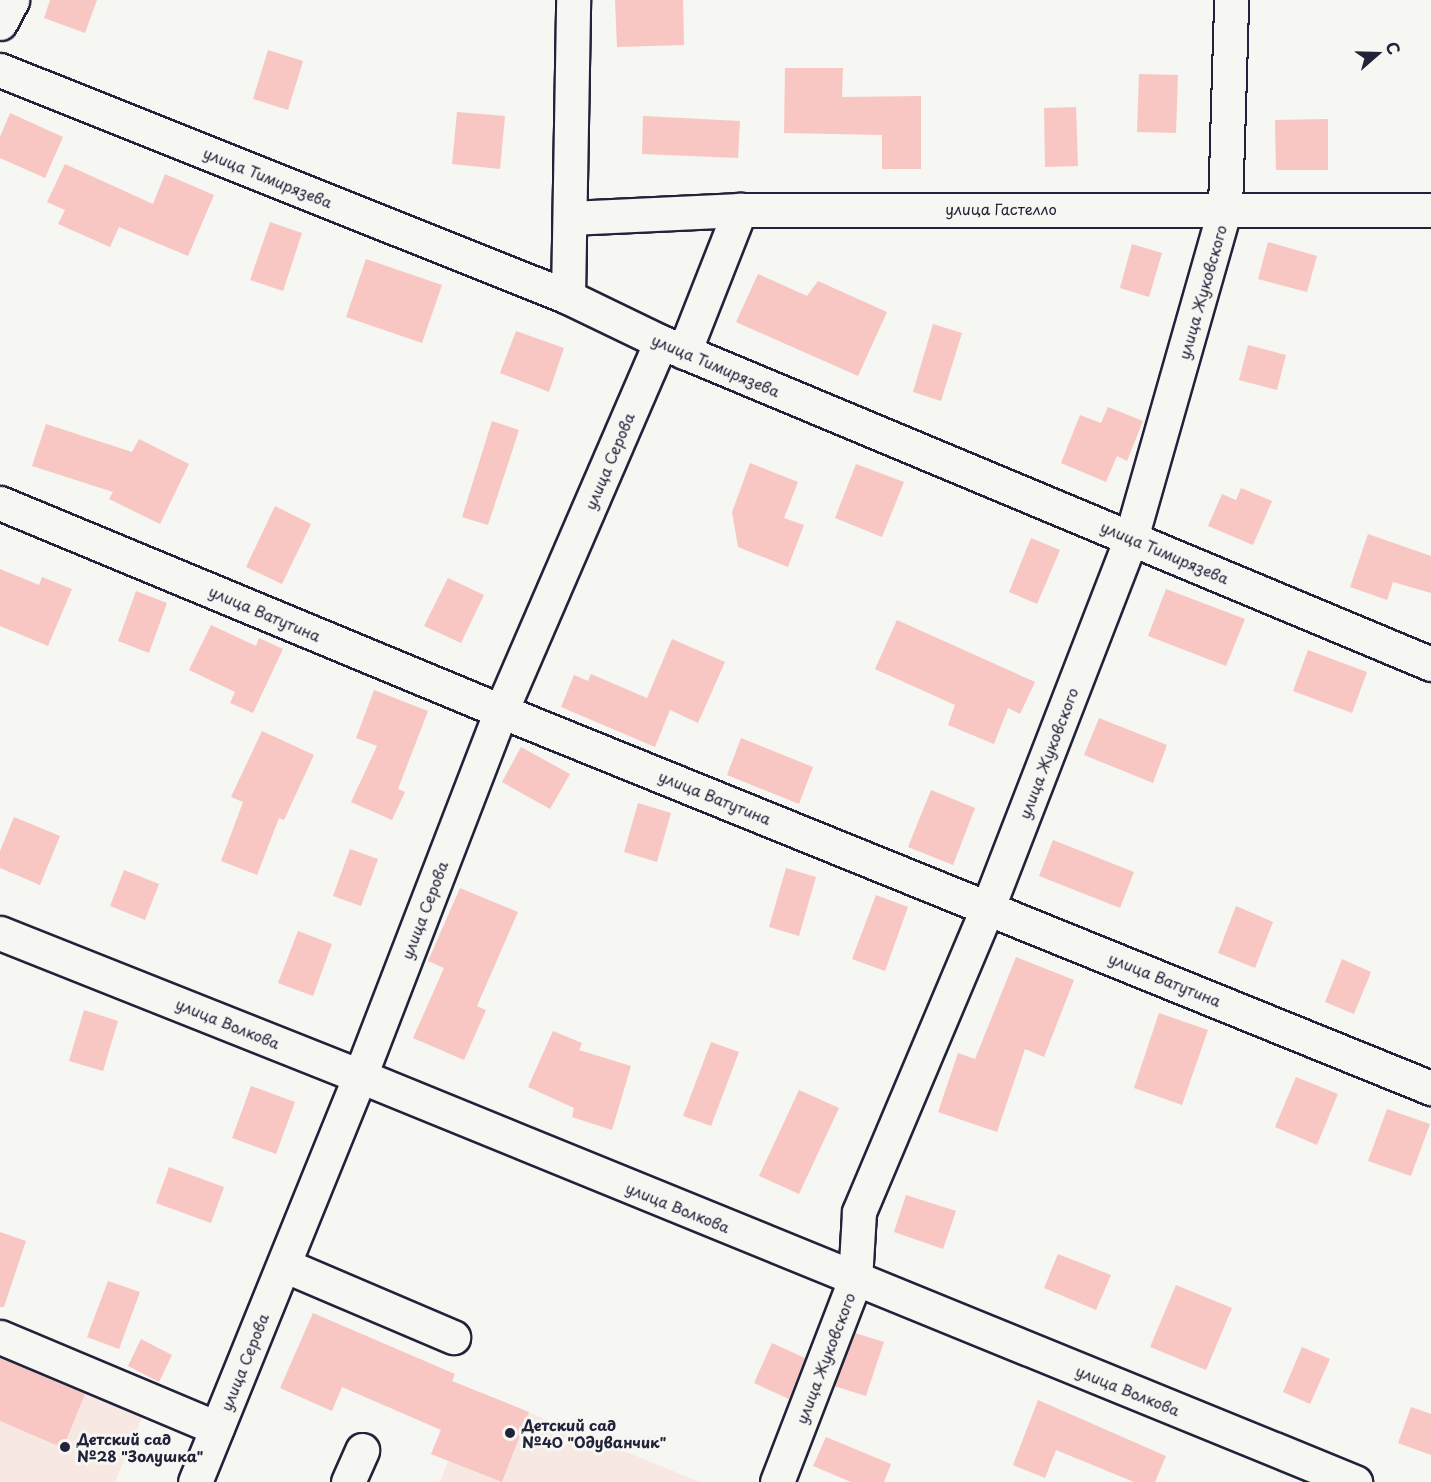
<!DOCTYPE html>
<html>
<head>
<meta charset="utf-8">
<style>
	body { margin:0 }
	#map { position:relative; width:1431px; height:1482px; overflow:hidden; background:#f6f6f2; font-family:"Playpen Sans",sans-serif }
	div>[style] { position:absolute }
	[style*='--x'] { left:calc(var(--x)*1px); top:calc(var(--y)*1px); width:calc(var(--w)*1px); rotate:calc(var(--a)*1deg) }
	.built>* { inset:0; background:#f7e8e4 }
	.building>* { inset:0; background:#f8c7c3 }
	.roads { filter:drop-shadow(2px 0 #22223b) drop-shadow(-2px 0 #22223b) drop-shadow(0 2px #22223b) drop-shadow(0 -2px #22223b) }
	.minor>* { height:33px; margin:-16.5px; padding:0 16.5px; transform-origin:16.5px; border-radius:16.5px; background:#f6f6f2 }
	.dots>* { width:16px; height:16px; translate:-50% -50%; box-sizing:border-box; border:3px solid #f6f6f2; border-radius:50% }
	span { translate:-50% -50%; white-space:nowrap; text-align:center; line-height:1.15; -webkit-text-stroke:6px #f6f6f2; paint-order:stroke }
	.street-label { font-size:15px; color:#22223b }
	.poi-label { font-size:15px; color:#22223b; font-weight:700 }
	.left { translate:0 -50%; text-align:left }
	.north { position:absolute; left:1347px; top:24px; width:60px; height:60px; -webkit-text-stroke:4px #f6f6f2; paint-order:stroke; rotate:70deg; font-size:16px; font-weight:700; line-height:24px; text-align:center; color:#22223b }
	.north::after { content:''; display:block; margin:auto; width:21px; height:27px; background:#22223b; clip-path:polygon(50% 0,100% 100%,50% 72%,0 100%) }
</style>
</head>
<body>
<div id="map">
	<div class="built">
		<i style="clip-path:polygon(0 1350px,145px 1411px,115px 1482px,0 1482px)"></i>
		<i style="clip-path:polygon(459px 1384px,700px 1482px,440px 1482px,448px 1461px,431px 1454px)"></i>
	</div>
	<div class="building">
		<i style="clip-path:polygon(50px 0,97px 0,85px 33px,44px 18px)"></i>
		<i style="clip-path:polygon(615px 0,683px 0,684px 45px,617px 47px)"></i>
		<i style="clip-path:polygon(268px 50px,303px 61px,288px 110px,253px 99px)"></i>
		<i style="clip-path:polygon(785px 68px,843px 68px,842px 97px,921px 96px,921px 169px,882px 169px,882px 135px,784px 133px)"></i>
		<i style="clip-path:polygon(1139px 74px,1178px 75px,1176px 133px,1137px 132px)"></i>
		<i style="clip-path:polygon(1076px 107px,1078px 166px,1045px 167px,1044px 108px)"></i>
		<i style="clip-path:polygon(457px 112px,505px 116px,500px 169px,452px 164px)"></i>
		<i style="clip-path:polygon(10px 113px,63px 137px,45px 178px,0 158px,0 137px)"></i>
		<i style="clip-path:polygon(643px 116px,740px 121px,738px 158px,642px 154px)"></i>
		<i style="clip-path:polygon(1328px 119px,1328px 170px,1276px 170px,1275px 120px)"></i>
		<i style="clip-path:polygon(65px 164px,153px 204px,165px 174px,214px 195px,188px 256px,119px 227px,110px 247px,58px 224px,65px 210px,47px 202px)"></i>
		<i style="clip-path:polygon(270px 222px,302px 233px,283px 291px,250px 280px)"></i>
		<i style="clip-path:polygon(1268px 242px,1317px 256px,1307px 292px,1258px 279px)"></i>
		<i style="clip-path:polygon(1132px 244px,1162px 253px,1149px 297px,1120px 288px)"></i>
		<i style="clip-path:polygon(366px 259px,442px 285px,422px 343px,346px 317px)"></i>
		<i style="clip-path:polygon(758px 274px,807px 296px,818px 281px,887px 312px,858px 376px,736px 322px)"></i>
		<i style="clip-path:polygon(933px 324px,962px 333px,941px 401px,913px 392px)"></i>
		<i style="clip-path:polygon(516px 331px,564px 348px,549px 392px,500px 373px)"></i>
		<i style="clip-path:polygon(1248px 345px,1286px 355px,1277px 390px,1239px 380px)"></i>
		<i style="clip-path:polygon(1108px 407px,1143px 421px,1127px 461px,1117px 456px,1106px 482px,1061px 463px,1080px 415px,1101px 423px)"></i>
		<i style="clip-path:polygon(492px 421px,519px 430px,488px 525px,462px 517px)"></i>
		<i style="clip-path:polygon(46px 424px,132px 452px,139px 439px,189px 464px,160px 524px,109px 499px,113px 492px,32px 466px)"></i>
		<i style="clip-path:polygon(750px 463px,798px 482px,784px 518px,804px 525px,788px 567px,738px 547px,732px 512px)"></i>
		<i style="clip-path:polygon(856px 464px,904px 482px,882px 537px,835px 518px)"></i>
		<i style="clip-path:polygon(1241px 488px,1272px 501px,1253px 545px,1208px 526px,1222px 494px,1236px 500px)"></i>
		<i style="clip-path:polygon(275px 506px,311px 524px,282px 584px,246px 567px)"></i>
		<i style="clip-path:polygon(1368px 534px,1431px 556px,1431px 593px,1393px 582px,1387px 600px,1350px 587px)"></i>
		<i style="clip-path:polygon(1031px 538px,1060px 550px,1037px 604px,1009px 592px)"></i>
		<i style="clip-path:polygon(0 569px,39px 585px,42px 577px,72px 589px,48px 646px,0 626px)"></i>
		<i style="clip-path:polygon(448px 578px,484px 595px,461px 643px,424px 626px)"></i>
		<i style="clip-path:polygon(1166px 589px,1245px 619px,1226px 666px,1148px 636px)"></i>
		<i style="clip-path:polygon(136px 591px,167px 603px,149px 653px,118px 641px)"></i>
		<i style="clip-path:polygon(897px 620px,1035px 682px,1020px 714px,1008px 708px,994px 744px,948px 725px,955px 705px,875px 669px)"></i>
		<i style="clip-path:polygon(211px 625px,256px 646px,259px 638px,283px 649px,253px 713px,230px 703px,235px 692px,189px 670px)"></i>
		<i style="clip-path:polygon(672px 639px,725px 662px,698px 723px,670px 710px,655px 747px,561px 707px,574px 675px,588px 681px,591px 674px,647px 698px)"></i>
		<i style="clip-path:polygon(1308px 650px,1367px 672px,1352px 713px,1293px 691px)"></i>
		<i style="clip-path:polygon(374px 690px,428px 711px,398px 789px,405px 792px,392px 820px,351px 802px,377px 746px,356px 738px)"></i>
		<i style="clip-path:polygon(1099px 718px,1167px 745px,1153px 783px,1084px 755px)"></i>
		<i style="clip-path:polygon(262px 731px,314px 755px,284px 820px,279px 818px,257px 875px,221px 861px,243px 802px,231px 797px)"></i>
		<i style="clip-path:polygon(741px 738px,813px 767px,799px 804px,727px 775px)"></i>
		<i style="clip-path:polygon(521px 747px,570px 774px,550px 809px,502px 782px)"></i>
		<i style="clip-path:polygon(931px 790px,975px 808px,953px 865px,908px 847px)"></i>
		<i style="clip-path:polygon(638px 803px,671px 813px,657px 862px,624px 852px)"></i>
		<i style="clip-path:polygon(14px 817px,60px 836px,40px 885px,0 868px,0 851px)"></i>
		<i style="clip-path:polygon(1053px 840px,1134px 872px,1120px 908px,1039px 876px)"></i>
		<i style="clip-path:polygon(350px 849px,378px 859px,361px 906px,333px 896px)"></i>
		<i style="clip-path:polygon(786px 868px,816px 877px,799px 936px,769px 927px)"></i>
		<i style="clip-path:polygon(124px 870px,159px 884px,145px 920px,110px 906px)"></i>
		<i style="clip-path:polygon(460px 888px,518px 912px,477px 1006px,486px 1010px,464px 1060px,413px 1038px,444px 968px,428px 961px)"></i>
		<i style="clip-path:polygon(876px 895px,908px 907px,885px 971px,852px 959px)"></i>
		<i style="clip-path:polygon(1236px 906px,1273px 922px,1255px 968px,1218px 953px)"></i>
		<i style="clip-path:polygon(298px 931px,332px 944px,313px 996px,278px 983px)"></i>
		<i style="clip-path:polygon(1016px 957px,1074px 980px,1044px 1057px,1025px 1049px,997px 1132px,938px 1112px,958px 1053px,975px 1059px)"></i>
		<i style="clip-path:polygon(1342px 959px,1371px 972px,1354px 1014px,1325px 1002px)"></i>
		<i style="clip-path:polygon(84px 1010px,118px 1021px,103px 1071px,69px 1061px)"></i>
		<i style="clip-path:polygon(1159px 1013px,1208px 1030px,1182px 1105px,1134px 1088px)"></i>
		<i style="clip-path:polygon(553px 1031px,582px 1043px,579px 1050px,631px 1066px,612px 1130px,572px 1117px,574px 1108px,528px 1087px)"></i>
		<i style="clip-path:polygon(711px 1042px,739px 1052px,711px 1126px,683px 1116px)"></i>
		<i style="clip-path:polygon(1296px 1077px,1338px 1094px,1317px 1145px,1275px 1127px)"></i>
		<i style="clip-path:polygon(251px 1086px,295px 1102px,276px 1154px,232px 1138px)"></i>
		<i style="clip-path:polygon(799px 1090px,839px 1108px,799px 1194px,759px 1176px)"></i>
		<i style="clip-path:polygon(1387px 1109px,1430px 1124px,1411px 1176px,1368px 1161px)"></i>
		<i style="clip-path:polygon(169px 1167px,224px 1187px,211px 1223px,156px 1203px)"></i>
		<i style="clip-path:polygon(906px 1195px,956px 1211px,943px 1249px,894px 1232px)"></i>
		<i style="clip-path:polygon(0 1232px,26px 1241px,4px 1307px,0 1307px)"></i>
		<i style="clip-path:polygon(1058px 1254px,1111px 1275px,1096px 1310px,1044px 1288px)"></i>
		<i style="clip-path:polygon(108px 1281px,140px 1292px,119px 1349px,87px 1337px)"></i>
		<i style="clip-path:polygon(1176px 1285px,1232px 1308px,1206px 1370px,1150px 1347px)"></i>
		<i style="clip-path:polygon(313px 1313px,455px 1374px,452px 1381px,529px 1412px,502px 1482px,431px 1454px,441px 1430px,342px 1387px,332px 1411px,280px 1388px)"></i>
		<i style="clip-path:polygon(855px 1333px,884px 1342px,866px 1396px,834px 1386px)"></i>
		<i style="clip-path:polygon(141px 1339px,172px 1355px,159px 1382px,128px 1366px)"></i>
		<i style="clip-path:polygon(772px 1343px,805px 1358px,789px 1399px,754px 1383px)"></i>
		<i style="clip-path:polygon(1302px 1347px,1330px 1359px,1310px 1404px,1283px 1392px)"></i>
		<i style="clip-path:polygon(0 1358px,85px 1394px,63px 1448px,0 1421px)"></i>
		<i style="clip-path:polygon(1038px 1400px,1166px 1456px,1155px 1482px,1134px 1482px,1056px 1450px,1045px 1478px,1013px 1465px)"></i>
		<i style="clip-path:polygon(1411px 1407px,1431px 1414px,1431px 1455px,1398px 1443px)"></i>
		<i style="clip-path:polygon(826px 1437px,891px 1464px,884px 1482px,851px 1482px,813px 1466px)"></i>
	</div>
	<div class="roads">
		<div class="minor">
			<i style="--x:0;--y:23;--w:26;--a:-62"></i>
			<i style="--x:0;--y:70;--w:612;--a:21.78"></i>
			<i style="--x:568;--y:297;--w:103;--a:25.8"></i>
			<i style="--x:661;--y:342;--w:835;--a:22.69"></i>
			<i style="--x:570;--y:218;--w:170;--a:-2.7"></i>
			<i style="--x:740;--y:210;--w:691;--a:0"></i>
			<i style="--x:568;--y:297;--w:297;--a:-89"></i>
			<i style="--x:684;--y:352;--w:153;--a:-68.5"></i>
			<i style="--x:0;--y:503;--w:542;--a:22.55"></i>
			<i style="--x:501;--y:711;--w:1004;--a:22.07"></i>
			<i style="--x:0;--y:933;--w:387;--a:21.7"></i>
			<i style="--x:360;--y:1076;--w:1075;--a:22.2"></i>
			<i style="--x:284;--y:1265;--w:184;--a:23.1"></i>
			<i style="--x:0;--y:1337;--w:235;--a:22.8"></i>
			<i style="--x:195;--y:1482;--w:438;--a:-67.9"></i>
			<i style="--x:360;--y:1076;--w:391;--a:-68.9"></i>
			<i style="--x:501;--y:711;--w:402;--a:-66.6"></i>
			<i style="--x:348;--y:1482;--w:35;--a:-66"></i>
			<i style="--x:777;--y:1482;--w:217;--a:-68.9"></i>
			<i style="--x:855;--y:1280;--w:68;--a:-86.6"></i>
			<i style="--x:859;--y:1212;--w:331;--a:-67.1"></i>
			<i style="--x:988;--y:907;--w:396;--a:-68.8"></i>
			<i style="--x:1131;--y:538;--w:343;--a:-74.1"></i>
			<i style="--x:1225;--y:208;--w:208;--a:-88.3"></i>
		</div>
	</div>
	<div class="dots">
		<i style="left:510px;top:1433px;background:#22223b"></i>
		<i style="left:65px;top:1447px;background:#22223b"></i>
	</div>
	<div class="street-label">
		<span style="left:268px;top:177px;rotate:22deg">улица Тимирязева</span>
		<span style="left:1001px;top:209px">улица Гастелло</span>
		<span style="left:1202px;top:292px;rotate:-74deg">улица Жуковского</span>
		<span style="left:716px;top:365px;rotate:23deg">улица Тимирязева</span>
		<span style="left:609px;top:461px;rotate:-67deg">улица Серова</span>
		<span style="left:1165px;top:552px;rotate:23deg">улица Тимирязева</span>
		<span style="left:265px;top:613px;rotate:23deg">улица Ватутина</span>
		<span style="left:1048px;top:753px;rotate:-69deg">улица Жуковского</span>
		<span style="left:715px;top:797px;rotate:22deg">улица Ватутина</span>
		<span style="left:424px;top:910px;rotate:-69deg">улица Серова</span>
		<span style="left:1165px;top:979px;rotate:22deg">улица Ватутина</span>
		<span style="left:228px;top:1023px;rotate:22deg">улица Волкова</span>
		<span style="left:678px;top:1207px;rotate:22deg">улица Волкова</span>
		<span style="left:825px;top:1358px;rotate:-69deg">улица Жуковского</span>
		<span style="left:244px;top:1362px;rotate:-68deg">улица Серова</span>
		<span style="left:1128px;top:1390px;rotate:22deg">улица Волкова</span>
	</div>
	<div class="poi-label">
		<span class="left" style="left:522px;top:1433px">Детский сад<br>№40 "Одуванчик"</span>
		<span class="left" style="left:77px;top:1447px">Детский сад<br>№28 "Золушка"</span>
	</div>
	<div class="north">С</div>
</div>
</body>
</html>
